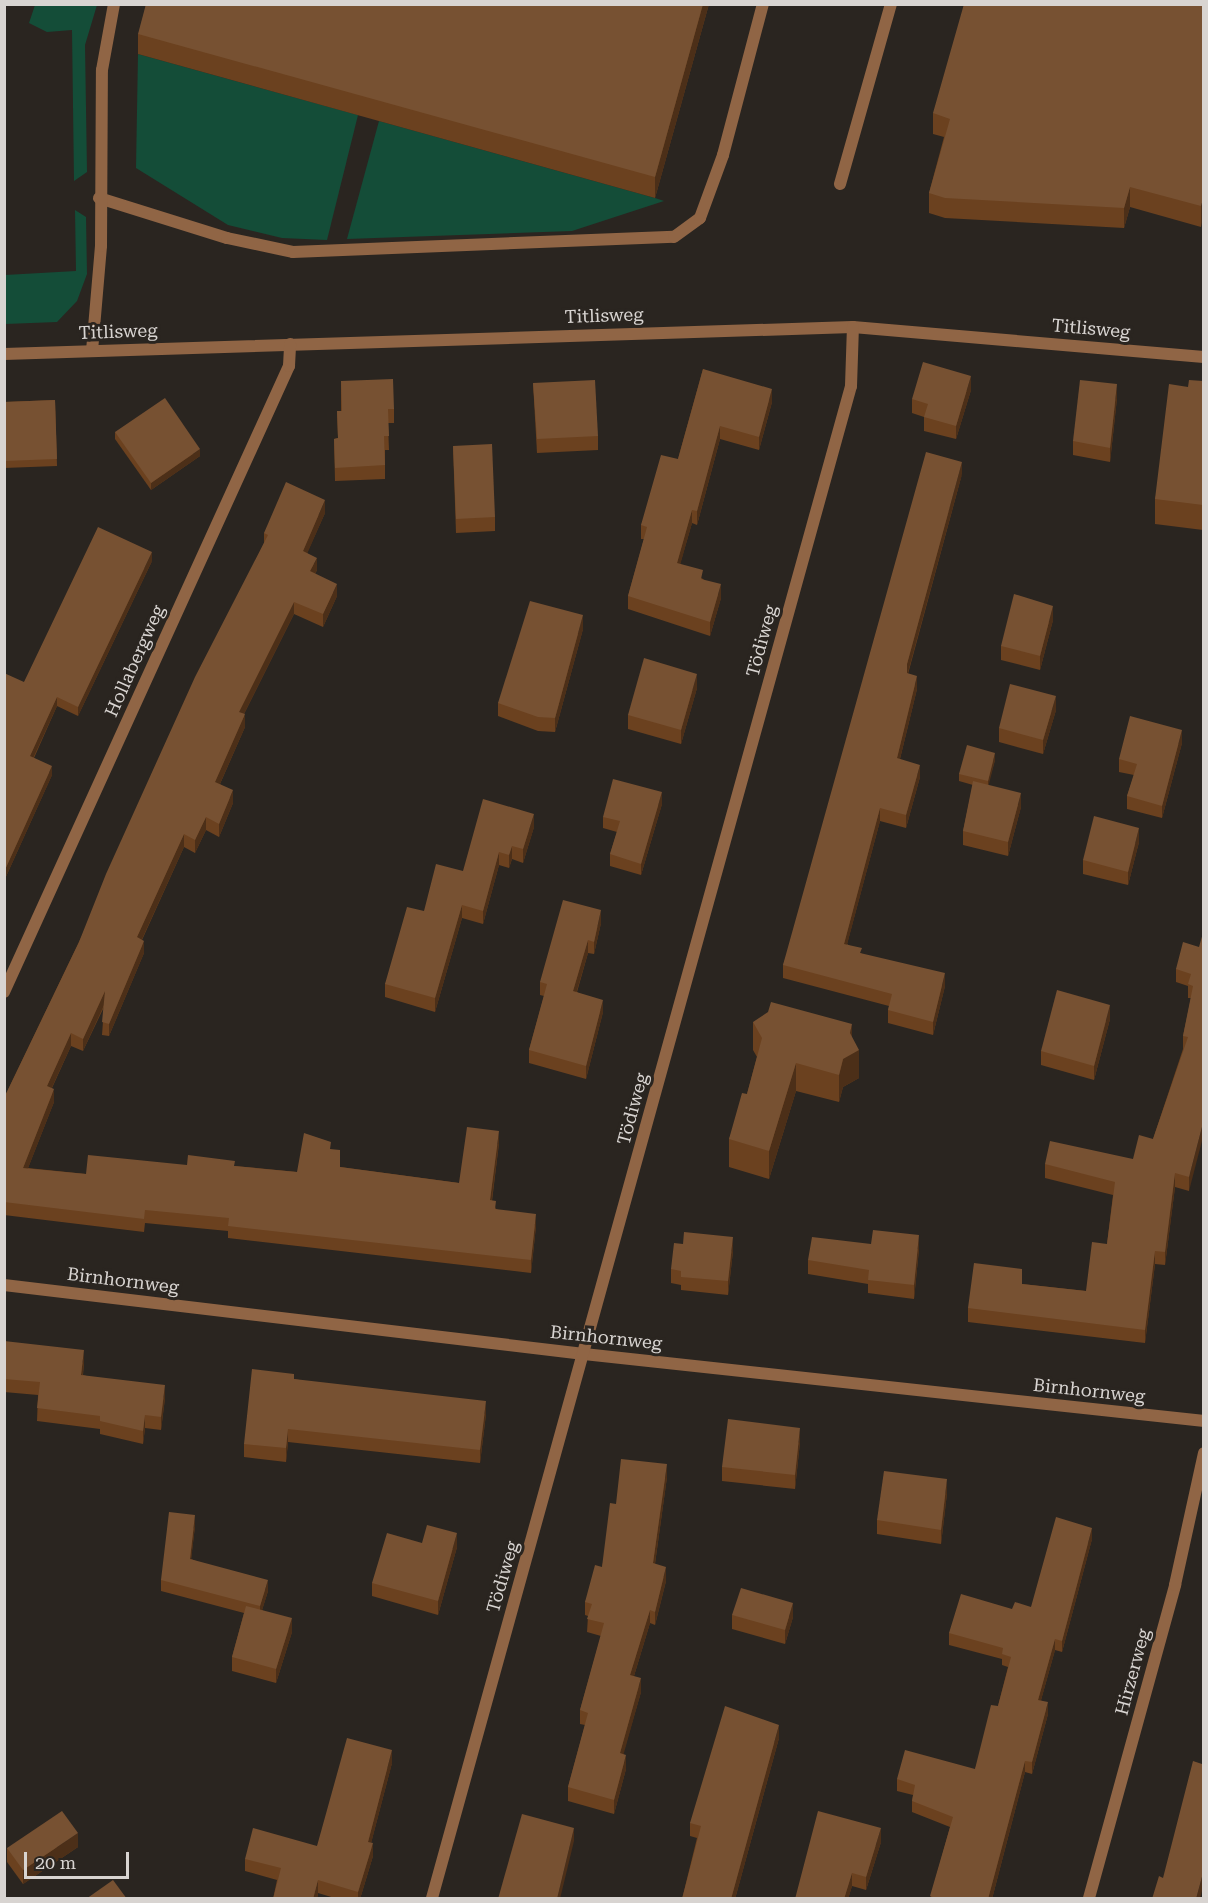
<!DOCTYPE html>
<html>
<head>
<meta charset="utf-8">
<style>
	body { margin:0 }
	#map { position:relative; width:1208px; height:1903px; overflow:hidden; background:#2a2520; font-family:"Roboto Serif",serif }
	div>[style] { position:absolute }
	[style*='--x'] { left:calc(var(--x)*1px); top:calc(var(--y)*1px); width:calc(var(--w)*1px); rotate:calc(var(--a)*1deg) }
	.green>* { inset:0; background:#144d38 }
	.lane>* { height:12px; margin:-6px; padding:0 6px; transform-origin:6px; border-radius:6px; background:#906545 }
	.street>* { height:12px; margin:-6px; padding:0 6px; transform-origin:6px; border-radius:6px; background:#906545 }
	.wall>* { inset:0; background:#6b411f }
	.shaded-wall>* { inset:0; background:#4c2f18 }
	.building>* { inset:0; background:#775132 }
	span { translate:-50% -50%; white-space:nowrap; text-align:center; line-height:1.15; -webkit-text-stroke:6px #2a2520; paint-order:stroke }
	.street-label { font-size:18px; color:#d8d4d1 }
	.frame { position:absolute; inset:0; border:6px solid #d8d4d1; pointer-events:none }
	.scale { position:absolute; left:24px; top:1852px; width:105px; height:27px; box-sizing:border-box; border:3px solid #d8d4d1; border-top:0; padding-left:8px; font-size:18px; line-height:21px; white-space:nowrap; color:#d8d4d1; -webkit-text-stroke:4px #2a2520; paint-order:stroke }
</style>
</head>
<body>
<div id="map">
	<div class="green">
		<i style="clip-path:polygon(35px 5px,97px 5px,85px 45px,87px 172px,74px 181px,72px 30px,47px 32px,29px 23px)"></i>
		<i style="clip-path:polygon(138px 54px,358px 115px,327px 240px,282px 238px,228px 225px,136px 168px)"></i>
		<i style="clip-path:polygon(379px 121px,655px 198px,664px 201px,572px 231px,347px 239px)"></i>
		<i style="clip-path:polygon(75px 210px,86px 217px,87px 274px,77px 301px,57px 322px,5px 324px,5px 275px,76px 271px)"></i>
	</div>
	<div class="lane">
		<i style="--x:840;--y:184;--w:187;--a:-74.2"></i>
		<i style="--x:99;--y:198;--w:134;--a:17.4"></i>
		<i style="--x:227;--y:238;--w:67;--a:12"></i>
		<i style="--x:293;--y:252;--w:381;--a:-2.3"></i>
		<i style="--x:674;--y:237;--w:32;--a:-36"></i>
		<i style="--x:700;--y:218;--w:67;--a:-69.9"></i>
		<i style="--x:723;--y:155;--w:156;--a:-75.2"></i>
		<i style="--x:92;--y:351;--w:105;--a:-85.1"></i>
		<i style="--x:101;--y:246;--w:176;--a:-89.7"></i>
		<i style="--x:102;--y:70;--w:67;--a:-79.7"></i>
	</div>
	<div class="street">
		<i style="--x:4;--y:354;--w:849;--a:-1.82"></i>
		<i style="--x:853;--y:327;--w:352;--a:4.9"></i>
		<i style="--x:4;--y:992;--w:688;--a:-65.52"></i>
		<i style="--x:289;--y:366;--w:22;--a:-87"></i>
		<i style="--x:4;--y:1285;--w:584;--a:6.78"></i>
		<i style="--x:584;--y:1354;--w:624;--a:6.17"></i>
		<i style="--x:432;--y:1898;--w:1569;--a:-74.51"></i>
		<i style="--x:851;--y:386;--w:59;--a:-88.1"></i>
		<i style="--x:1089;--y:1898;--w:325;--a:-74.6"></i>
		<i style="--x:1175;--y:1585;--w:135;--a:-77.6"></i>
	</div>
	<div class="wall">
		<i style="clip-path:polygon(709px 4px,655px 198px,138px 54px,138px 34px)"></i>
		<i style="clip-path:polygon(1203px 4px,1201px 227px,1130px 207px,1124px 228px,945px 218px,929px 213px,929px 193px,944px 137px,933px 134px,933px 113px)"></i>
		<i style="clip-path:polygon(703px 369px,772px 402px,759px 450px,720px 439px,697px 525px,692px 523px,680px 564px,703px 579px,721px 598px,710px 636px,628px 609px,628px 596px,644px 539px,641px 539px,641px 525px,678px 459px)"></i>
		<i style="clip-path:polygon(341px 381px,394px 409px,394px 423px,388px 423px,389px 450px,385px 450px,385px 479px,335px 481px,334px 439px,338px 438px,337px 411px,341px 411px)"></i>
		<i style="clip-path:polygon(1203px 381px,1203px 530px,1155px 524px,1155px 499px,1188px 387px)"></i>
		<i style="clip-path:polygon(533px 383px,598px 436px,598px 450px,537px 453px)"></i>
		<i style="clip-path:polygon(971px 390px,956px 439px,924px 431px,924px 417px,912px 413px,912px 399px)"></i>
		<i style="clip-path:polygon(1117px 398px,1110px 462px,1073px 455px,1073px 441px)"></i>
		<i style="clip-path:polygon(55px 400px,57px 466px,4px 468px,4px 402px)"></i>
		<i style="clip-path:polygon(115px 432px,200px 456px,151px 490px,115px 439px)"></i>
		<i style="clip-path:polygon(453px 446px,495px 517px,495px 531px,456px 533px)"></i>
		<i style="clip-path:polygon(962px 474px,908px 674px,917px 689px,900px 759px,920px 777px,906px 828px,880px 821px,847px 944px,862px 954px,945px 986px,933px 1035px,888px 1023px,888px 1010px,889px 1006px,783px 978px,783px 965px)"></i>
		<i style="clip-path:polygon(325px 513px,307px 553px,317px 570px,315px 574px,337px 596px,323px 627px,294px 614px,244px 714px,245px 727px,220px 784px,233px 803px,219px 837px,206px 830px,195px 853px,184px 847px,142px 940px,144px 953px,109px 1036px,102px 1035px,104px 1007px,83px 1051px,71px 1046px,52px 1088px,54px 1102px,28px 1168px,86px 1174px,187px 1165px,235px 1166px,297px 1172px,331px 1149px,340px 1167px,459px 1183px,499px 1143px,492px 1201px,496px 1209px,536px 1226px,531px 1273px,228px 1238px,228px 1231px,145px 1223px,144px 1232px,4px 1215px,4px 1098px,79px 942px,264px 543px,264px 533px)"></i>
		<i style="clip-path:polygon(152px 561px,78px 716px,57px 706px,34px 758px,52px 775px,4px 881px,24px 682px)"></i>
		<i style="clip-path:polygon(1053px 620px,1040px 670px,1001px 660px,1001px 646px)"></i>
		<i style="clip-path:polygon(583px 629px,555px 732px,538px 731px,498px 716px,498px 703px)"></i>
		<i style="clip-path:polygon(697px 688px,681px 744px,628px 729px,628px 715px)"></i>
		<i style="clip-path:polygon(1056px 710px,1043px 754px,999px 742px,999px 728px)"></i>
		<i style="clip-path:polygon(1182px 743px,1162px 818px,1127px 809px,1127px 796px,1134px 775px,1119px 772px,1119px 759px)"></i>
		<i style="clip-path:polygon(995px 760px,988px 785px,1021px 807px,1008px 856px,963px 845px,963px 831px,973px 785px,959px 781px,959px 774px)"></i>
		<i style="clip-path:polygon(662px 804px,641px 875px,610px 866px,610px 854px,617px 832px,603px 828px,603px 817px)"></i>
		<i style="clip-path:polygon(534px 827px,523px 863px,512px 859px,509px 868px,499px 865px,483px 924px,462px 918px,435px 1012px,385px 997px,385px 984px,424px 911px,463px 871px)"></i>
		<i style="clip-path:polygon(1139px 842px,1128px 885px,1083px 874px,1083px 860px)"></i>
		<i style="clip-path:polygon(601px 923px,594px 954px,588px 953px,577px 992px,603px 1012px,586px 1079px,529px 1063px,529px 1050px,544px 996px,540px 995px,540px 982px)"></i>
		<i style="clip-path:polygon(1199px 947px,1189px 1191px,1175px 1187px,1165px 1265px,1155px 1264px,1145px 1343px,968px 1322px,968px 1308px,1022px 1284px,1086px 1291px,1107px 1244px,1113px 1195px,1045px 1178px,1045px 1164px,1133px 1159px,1153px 1139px,1183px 1049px,1183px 1036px,1191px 998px,1188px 998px,1188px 986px,1176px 982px,1176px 969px)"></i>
		<i style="clip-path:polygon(1110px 1019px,1094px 1080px,1041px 1065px,1041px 1051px)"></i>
		<i style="clip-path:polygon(753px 1022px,852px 1038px,859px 1078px,843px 1087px,839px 1102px,796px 1091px,769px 1179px,729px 1167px,729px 1139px,747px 1094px,757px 1057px,753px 1050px)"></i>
		<i style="clip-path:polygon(919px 1249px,914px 1299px,868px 1293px,868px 1284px,808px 1274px,808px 1260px)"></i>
		<i style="clip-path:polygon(733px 1251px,728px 1295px,681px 1290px,681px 1285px,671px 1283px,671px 1269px)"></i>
		<i style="clip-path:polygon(4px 1341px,84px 1363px,83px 1375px,165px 1398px,161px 1430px,145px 1428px,143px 1444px,100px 1434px,100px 1429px,37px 1421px,38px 1395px,4px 1392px)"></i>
		<i style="clip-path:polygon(294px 1379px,486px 1414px,480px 1463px,288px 1442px,286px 1462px,244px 1457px,244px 1444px)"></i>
		<i style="clip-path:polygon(800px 1442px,795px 1489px,722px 1481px,722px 1467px)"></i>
		<i style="clip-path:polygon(667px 1477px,655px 1564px,666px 1581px,655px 1625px,650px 1623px,634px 1676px,641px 1692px,623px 1754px,626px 1769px,614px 1814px,568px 1801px,568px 1787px,585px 1725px,580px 1724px,580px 1710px,601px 1636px,587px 1632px,588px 1616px,585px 1615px,585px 1602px,602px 1567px,616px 1504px)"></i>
		<i style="clip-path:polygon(947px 1493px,941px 1544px,877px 1534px,877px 1520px)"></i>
		<i style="clip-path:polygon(195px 1526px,191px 1559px,268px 1591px,262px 1610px,292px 1632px,276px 1683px,232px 1671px,232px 1657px,244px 1613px,161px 1591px,161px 1580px)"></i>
		<i style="clip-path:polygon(1092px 1539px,1062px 1652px,1055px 1650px,1041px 1700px,1048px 1714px,1032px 1774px,1025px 1772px,992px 1899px,930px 1899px,950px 1827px,912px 1812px,912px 1801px,913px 1795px,897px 1791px,897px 1779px,975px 1769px,998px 1706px,1008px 1667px,1002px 1665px,1002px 1659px,949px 1645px,949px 1633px,1012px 1609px,1031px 1607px)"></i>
		<i style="clip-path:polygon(457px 1547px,438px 1615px,372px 1596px,372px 1583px)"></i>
		<i style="clip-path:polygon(732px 1615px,793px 1617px,785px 1644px,732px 1629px)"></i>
		<i style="clip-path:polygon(779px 1738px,735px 1899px,682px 1899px,697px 1838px,690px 1836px,690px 1823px)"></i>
		<i style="clip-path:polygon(392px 1763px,371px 1843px,373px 1856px,360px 1899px,338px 1899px,318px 1893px,317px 1899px,273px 1899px,277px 1880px,245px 1871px,245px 1859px,317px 1846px)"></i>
		<i style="clip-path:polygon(881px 1842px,866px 1890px,852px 1886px,848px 1899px,795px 1899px)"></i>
		<i style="clip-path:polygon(78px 1847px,23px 1884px,7px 1862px,7px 1848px)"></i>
	</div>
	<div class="shaded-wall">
		<i style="clip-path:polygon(703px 4px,709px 4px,655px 198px,655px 177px)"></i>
		<i style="clip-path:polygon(1130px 187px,1130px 207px,1124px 228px,1124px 208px)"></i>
		<i style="clip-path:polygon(1203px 199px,1203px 219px,1201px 227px,1201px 206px)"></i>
		<i style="clip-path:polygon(971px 376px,971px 390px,956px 439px,956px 426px)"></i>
		<i style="clip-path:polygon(1117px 384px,1117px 398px,1110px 462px,1110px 448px)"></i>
		<i style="clip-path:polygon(772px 389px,772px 402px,759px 450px,759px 437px)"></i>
		<i style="clip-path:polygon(720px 426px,720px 439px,697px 525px,697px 511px)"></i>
		<i style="clip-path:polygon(200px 449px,200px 456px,151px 490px,151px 483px)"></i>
		<i style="clip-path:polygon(962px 462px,962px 474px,907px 676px,907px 664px)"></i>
		<i style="clip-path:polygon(325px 500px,325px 513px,303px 563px,303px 551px)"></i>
		<i style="clip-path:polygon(692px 510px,692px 523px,677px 576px,677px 563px)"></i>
		<i style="clip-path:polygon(152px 552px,152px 561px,78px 716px,78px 707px)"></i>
		<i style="clip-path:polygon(317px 558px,317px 570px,310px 584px,310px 571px)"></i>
		<i style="clip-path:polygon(337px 584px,337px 596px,323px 627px,323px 614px)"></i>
		<i style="clip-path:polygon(721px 584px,721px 598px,710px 636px,710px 622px)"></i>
		<i style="clip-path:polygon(294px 602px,294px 614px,239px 724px,239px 712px)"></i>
		<i style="clip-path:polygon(1053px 606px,1053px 620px,1040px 670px,1040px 656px)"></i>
		<i style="clip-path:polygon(583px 615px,583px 629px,555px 732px,555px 718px)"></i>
		<i style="clip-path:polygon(697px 674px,697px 688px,681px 744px,681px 730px)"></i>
		<i style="clip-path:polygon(917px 676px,917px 689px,897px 771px,897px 758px)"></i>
		<i style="clip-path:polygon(1056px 696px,1056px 710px,1043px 754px,1043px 740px)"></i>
		<i style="clip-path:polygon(57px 697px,57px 706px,30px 765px,30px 756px)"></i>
		<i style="clip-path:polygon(245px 714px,245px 727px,215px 795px,215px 782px)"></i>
		<i style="clip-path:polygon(1182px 730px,1182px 743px,1162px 818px,1162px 806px)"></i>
		<i style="clip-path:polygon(995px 753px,995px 760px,988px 788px,988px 781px)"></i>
		<i style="clip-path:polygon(920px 765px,920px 777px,906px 828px,906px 815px)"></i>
		<i style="clip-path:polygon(52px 766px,52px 775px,4px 881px,4px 872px)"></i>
		<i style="clip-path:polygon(233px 790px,233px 803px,219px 837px,219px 824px)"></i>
		<i style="clip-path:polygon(662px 792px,662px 804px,641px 875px,641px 864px)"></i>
		<i style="clip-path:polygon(1021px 793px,1021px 807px,1008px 856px,1008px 842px)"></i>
		<i style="clip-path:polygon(880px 808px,880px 821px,844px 956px,844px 944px)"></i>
		<i style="clip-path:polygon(534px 814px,534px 827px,523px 863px,523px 849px)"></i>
		<i style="clip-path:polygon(206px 817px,206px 830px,195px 853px,195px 840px)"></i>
		<i style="clip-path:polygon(1139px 828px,1139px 842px,1128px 885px,1128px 872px)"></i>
		<i style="clip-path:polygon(184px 834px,184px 847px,137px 950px,137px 937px)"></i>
		<i style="clip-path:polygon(512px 846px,512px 859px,509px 868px,509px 855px)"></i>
		<i style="clip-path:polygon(499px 852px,499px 865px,483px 924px,483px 911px)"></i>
		<i style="clip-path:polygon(462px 905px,462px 918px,435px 1012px,435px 998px)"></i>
		<i style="clip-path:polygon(601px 910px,601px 923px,594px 954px,594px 942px)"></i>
		<i style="clip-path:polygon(588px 940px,588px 953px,573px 1004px,573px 991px)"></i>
		<i style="clip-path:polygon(144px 941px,144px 953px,109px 1036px,109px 1024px)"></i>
		<i style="clip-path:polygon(945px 973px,945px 986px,933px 1035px,933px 1022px)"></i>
		<i style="clip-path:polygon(105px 991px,105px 1003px,83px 1051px,83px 1039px)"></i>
		<i style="clip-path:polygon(603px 1000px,603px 1012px,586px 1079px,586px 1066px)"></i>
		<i style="clip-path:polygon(1110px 1005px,1110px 1019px,1094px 1080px,1094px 1066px)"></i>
		<i style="clip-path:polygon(852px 1024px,852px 1051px,859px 1050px,859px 1078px,843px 1087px,839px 1102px,839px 1075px)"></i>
		<i style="clip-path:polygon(71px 1033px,71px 1046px,47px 1098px,47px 1086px)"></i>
		<i style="clip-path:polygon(796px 1063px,796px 1091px,769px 1179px,769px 1151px)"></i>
		<i style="clip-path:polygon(54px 1089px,54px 1102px,23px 1181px,23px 1168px)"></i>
		<i style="clip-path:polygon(1203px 1123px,1203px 1137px,1189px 1191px,1189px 1177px)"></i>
		<i style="clip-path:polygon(499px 1131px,499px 1143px,490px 1213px,490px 1200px)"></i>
		<i style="clip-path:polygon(1175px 1173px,1175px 1187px,1165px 1265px,1165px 1252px)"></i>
		<i style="clip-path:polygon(536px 1214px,536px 1226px,531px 1273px,531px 1260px)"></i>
		<i style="clip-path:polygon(919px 1235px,919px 1249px,914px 1299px,914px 1285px)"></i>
		<i style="clip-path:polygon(733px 1237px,733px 1251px,728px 1295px,728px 1281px)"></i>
		<i style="clip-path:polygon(1155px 1251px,1155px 1264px,1145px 1343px,1145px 1330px)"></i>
		<i style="clip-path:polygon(84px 1350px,84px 1363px,81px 1388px,81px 1375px)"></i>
		<i style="clip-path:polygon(165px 1385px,165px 1398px,161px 1430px,161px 1417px)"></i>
		<i style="clip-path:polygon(486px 1401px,486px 1414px,480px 1463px,480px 1450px)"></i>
		<i style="clip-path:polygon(145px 1415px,145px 1428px,143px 1444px,143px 1431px)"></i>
		<i style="clip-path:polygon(800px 1428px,800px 1442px,795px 1489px,795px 1475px)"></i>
		<i style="clip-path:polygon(288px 1429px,288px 1442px,286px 1462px,286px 1448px)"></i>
		<i style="clip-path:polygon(667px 1464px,667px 1477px,653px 1577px,653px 1563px)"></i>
		<i style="clip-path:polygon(947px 1479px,947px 1493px,941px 1544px,941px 1530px)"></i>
		<i style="clip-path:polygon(195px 1515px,195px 1526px,190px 1570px,190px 1559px)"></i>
		<i style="clip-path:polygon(1092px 1528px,1092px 1539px,1062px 1652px,1062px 1641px)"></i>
		<i style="clip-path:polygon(457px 1533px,457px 1547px,438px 1615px,438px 1601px)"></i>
		<i style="clip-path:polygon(666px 1567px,666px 1581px,655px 1625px,655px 1612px)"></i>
		<i style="clip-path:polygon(268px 1580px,268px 1591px,260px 1617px,260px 1606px)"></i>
		<i style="clip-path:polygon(793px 1603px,793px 1617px,785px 1644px,785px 1630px)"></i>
		<i style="clip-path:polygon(650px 1610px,650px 1623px,630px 1689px,630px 1675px)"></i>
		<i style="clip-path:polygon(292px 1618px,292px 1632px,276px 1683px,276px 1669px)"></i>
		<i style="clip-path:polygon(1055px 1639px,1055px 1650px,1038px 1711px,1038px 1700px)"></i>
		<i style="clip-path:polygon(641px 1678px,641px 1692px,620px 1767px,620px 1753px)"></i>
		<i style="clip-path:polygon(1048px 1702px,1048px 1714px,1032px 1774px,1032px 1762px)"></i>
		<i style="clip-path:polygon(779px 1725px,779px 1738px,735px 1899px,731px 1899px)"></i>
		<i style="clip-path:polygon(392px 1750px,392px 1763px,368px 1855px,368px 1842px)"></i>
		<i style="clip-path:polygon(626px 1755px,626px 1769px,614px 1814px,614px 1800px)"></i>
		<i style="clip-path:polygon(1025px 1761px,1025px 1772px,992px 1899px,988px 1899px)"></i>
		<i style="clip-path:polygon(574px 1828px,574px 1841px,560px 1899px,557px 1899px)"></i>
		<i style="clip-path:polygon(881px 1828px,881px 1842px,866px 1890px,866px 1877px)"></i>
		<i style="clip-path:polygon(78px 1833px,78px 1847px,23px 1884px,23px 1870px)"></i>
		<i style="clip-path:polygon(373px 1843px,373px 1856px,360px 1899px,358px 1899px,358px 1892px)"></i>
		<i style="clip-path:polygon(852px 1873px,852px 1886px,848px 1899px,844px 1899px)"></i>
		<i style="clip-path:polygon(1203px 1873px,1203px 1887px,1200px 1899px,1196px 1899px)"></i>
		<i style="clip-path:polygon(318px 1880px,318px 1893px,317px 1899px,313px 1899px)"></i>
	</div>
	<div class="building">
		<i style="clip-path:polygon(146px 4px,703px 4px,655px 177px,138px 34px)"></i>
		<i style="clip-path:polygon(964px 4px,1203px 4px,1203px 199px,1201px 206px,1130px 187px,1124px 208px,945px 198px,929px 193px,950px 119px,933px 113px)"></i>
		<i style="clip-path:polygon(923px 362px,971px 376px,956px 426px,924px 417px,928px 404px,912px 399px)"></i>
		<i style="clip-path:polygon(703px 369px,772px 389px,759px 437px,720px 426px,697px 511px,692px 510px,677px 563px,703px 570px,701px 579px,721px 584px,710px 622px,628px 596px,647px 527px,641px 525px,661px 455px,678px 459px)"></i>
		<i style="clip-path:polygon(393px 379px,394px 409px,388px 409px,389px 436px,384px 436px,385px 465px,335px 468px,334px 439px,338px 438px,337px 411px,342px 411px,341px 381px)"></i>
		<i style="clip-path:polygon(595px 380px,598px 436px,537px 439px,533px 383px)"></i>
		<i style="clip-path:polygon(1080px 380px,1117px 384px,1110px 448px,1073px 441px)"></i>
		<i style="clip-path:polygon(1189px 380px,1203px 381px,1203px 505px,1155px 499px,1169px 384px,1188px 387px)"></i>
		<i style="clip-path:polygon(165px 398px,200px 449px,151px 483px,115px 432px)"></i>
		<i style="clip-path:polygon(55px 400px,57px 459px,4px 461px,4px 402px)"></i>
		<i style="clip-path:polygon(492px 444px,495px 517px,456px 519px,453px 446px)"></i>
		<i style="clip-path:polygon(926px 452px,962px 462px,907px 664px,907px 673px,917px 676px,897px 758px,920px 765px,906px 815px,880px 808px,844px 944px,862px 948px,860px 953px,945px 973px,933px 1022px,888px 1010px,892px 994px,783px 965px)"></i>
		<i style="clip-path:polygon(286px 482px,325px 500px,303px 551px,317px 558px,310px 571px,337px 584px,323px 614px,294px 602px,239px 712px,245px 714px,215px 782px,233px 790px,219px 824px,206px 817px,195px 840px,184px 834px,137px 937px,144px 941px,109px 1024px,102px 1022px,105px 991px,83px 1039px,71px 1033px,47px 1086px,54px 1089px,23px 1168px,86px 1174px,88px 1155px,187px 1165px,188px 1155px,235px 1161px,234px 1166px,297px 1172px,304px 1133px,331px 1142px,330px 1149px,340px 1150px,340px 1167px,459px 1183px,467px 1127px,499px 1131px,490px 1200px,496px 1201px,495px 1209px,536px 1214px,531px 1260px,228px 1226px,229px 1218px,145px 1210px,144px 1219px,4px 1202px,4px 1098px,79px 942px,106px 874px,195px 677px,268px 535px,264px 533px)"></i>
		<i style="clip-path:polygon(98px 527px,152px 552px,78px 707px,57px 697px,30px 756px,52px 766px,4px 872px,4px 673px,24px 682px)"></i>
		<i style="clip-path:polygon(1014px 594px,1053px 606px,1040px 656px,1001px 646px)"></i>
		<i style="clip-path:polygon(530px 601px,583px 615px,555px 718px,538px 717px,498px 703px)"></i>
		<i style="clip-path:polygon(644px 658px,697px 674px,681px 730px,628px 715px)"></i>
		<i style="clip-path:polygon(1010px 684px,1056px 696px,1043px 740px,999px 728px)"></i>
		<i style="clip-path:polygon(1130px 716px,1182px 730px,1162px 806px,1127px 796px,1137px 764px,1119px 759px)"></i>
		<i style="clip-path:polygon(967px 745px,995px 753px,988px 781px,959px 774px)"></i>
		<i style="clip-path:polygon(613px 779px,662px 792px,641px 864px,610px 854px,620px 821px,603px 817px)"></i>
		<i style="clip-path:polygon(973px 781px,1021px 793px,1008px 842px,963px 831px)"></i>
		<i style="clip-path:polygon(483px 799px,534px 814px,523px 849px,512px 846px,509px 855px,499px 852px,483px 911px,462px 905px,435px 998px,385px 984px,407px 907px,424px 911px,436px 864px,463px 871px)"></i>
		<i style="clip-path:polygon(1094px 816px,1139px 828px,1128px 872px,1083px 860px)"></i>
		<i style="clip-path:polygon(563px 900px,601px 910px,594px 942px,588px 940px,573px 991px,603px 1000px,586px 1066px,529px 1050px,547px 984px,540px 982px)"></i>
		<i style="clip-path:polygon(1203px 933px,1203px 1123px,1189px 1177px,1175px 1173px,1165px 1252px,1155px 1251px,1145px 1330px,968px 1308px,974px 1263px,1022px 1269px,1022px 1284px,1086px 1291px,1092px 1242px,1107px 1244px,1115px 1182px,1045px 1164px,1050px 1141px,1133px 1159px,1139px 1135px,1153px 1139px,1188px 1037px,1183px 1036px,1193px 986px,1188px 984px,1191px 974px,1176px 969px,1183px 942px,1199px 947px)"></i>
		<i style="clip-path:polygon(1057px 990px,1110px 1005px,1094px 1066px,1041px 1051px)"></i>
		<i style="clip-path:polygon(771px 1002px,852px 1024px,850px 1033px,859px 1050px,843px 1059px,839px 1075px,796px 1063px,769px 1151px,729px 1139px,742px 1093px,747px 1094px,762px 1038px,753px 1022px,768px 1012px)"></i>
		<i style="clip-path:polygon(873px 1230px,919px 1235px,914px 1285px,868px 1280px,869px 1270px,808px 1260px,812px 1237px,871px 1244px)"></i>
		<i style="clip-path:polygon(684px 1232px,733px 1237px,728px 1281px,681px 1277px,681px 1271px,671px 1269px,674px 1243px,683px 1244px)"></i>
		<i style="clip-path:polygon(4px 1341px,84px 1350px,81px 1375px,165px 1385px,161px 1417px,145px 1415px,143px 1431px,100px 1421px,100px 1416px,37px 1408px,40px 1382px,4px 1379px)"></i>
		<i style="clip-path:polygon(252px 1369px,294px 1374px,294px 1379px,486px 1401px,480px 1450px,288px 1429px,286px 1448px,244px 1444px)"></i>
		<i style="clip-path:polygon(728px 1419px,800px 1428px,795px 1475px,722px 1467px)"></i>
		<i style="clip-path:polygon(621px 1459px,667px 1464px,653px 1563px,666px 1567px,655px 1612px,650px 1610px,630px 1675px,641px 1678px,620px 1753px,626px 1755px,614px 1800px,568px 1787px,588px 1713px,580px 1710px,604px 1623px,587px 1619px,592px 1604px,585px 1602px,595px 1565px,602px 1567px,610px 1503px,616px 1504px)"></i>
		<i style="clip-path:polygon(884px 1471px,947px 1479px,941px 1530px,877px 1520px)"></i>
		<i style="clip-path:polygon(169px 1512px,195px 1515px,190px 1559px,268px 1580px,260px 1606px,161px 1580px)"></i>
		<i style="clip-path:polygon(1056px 1517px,1092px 1528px,1062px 1641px,1055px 1639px,1038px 1700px,1048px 1702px,1032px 1762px,1025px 1761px,988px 1899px,938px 1899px,930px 1896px,953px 1817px,912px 1801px,915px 1785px,897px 1779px,905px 1750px,975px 1769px,991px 1705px,998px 1706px,1011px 1657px,1002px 1654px,1003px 1648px,949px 1633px,961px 1594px,1012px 1609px,1015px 1602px,1031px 1607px)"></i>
		<i style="clip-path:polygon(427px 1525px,457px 1533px,438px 1601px,372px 1583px,387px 1533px,422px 1543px)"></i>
		<i style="clip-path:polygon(741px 1588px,793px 1603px,785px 1630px,732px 1615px)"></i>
		<i style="clip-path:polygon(246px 1606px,292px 1618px,276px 1669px,232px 1657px)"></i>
		<i style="clip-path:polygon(725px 1706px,779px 1725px,731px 1899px,682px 1899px,701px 1826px,690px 1823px)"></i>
		<i style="clip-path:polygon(347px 1738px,392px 1750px,368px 1842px,373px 1843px,358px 1892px,318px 1880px,313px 1899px,273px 1899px,281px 1868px,245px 1859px,253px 1828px,317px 1846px)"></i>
		<i style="clip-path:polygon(1193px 1761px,1202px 1764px,1203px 1761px,1203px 1873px,1196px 1899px,1152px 1899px,1159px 1876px,1163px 1878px)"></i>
		<i style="clip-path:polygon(62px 1811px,78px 1833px,23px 1870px,7px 1848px)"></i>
		<i style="clip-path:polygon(818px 1811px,881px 1828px,866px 1877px,852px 1873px,844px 1899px,795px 1899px)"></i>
		<i style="clip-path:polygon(522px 1814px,574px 1828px,557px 1899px,498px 1899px)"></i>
		<i style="clip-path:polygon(113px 1880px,127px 1899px,86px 1899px)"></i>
	</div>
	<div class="street-label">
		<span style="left:604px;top:316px;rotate:-2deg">Titlisweg</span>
		<span style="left:1091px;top:329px;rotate:5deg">Titlisweg</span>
		<span style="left:118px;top:332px;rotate:-2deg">Titlisweg</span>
		<span style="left:762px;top:641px;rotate:-75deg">Tödiweg</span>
		<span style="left:135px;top:661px;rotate:-66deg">Hollabergweg</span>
		<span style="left:633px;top:1109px;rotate:-75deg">Tödiweg</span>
		<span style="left:123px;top:1281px;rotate:7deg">Birnhornweg</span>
		<span style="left:606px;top:1338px;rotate:6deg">Birnhornweg</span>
		<span style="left:1089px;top:1391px;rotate:6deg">Birnhornweg</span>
		<span style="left:503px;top:1577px;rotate:-74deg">Tödiweg</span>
		<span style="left:1133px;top:1672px;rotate:-75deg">Hirzerweg</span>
	</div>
	<div class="frame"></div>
	<div class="scale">20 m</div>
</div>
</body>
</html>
